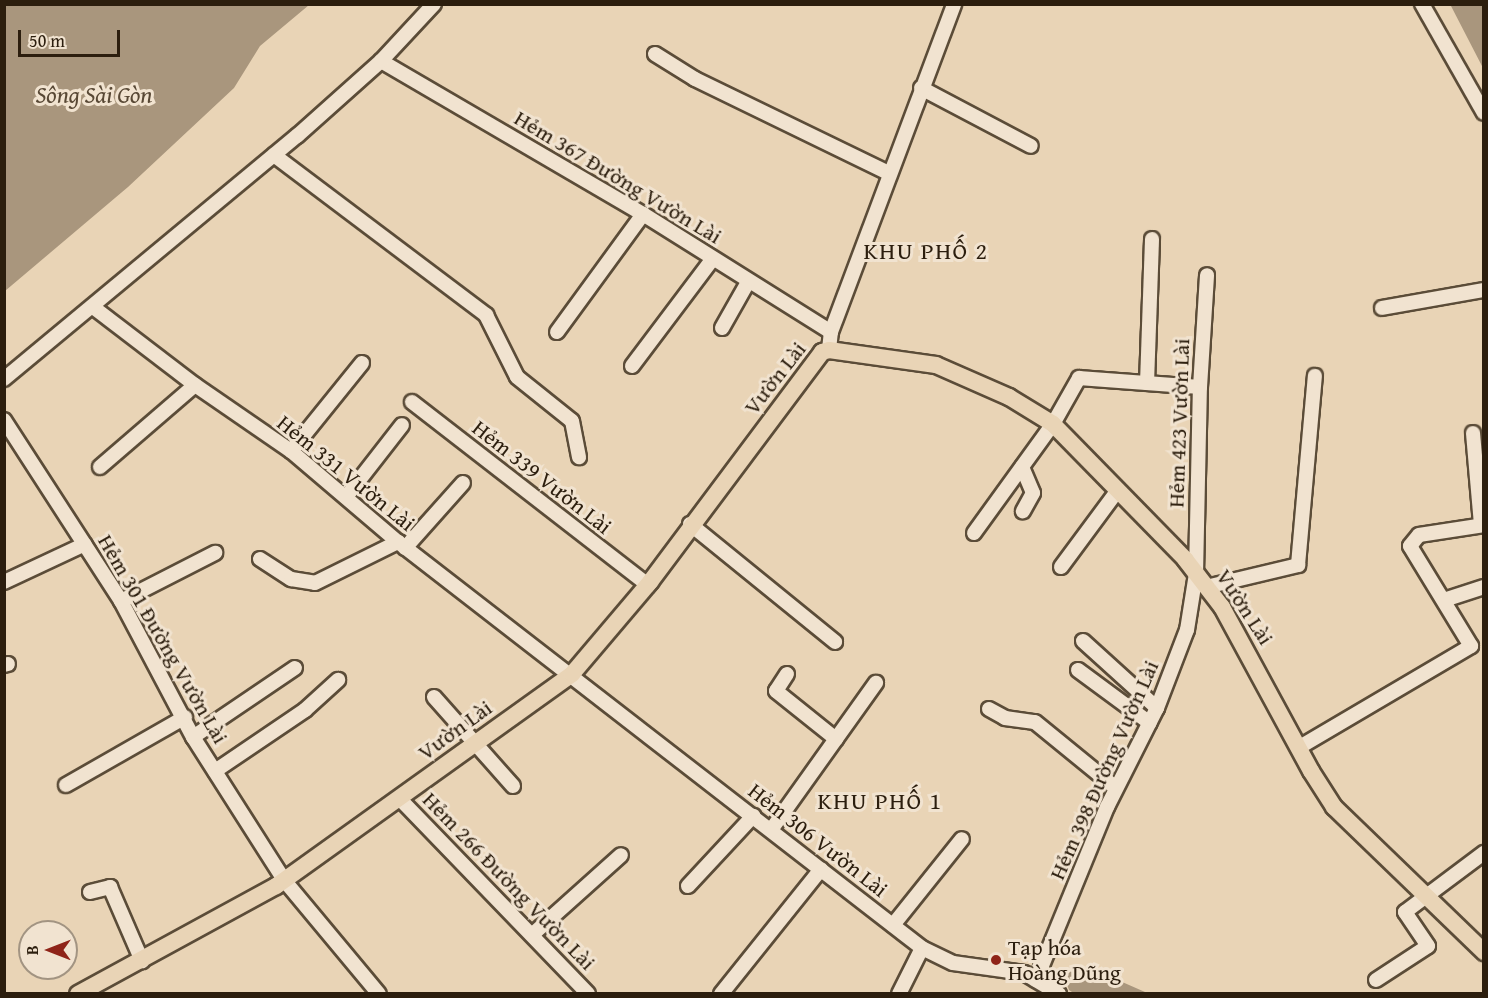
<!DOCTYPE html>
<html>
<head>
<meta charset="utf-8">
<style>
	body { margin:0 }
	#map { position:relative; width:1488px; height:998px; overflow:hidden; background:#e9d4b6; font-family:"Gentium Book Plus",serif }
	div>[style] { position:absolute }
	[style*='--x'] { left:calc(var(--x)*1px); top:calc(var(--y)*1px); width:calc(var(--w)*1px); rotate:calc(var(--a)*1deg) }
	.water>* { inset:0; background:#a9967d }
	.roads { filter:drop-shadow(2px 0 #5b4c38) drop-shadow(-2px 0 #5b4c38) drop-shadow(0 2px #5b4c38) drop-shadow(0 -2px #5b4c38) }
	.minor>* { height:14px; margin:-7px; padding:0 7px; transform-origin:7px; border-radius:7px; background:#f1e3d0 }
	.major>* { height:16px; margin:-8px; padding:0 8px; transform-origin:8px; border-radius:8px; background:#e9d4b6 }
	.dots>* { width:16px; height:16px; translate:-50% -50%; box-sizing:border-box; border:3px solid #f1e3d0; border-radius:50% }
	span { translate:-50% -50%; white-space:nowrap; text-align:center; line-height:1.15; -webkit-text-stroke:6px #f1e3d0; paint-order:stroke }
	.street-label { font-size:22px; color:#2c1e0e }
	.poi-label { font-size:22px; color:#2c1e0e }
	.left { translate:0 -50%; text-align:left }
	.water-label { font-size:24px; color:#584835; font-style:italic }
	.neighbourhood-label { font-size:24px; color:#2c1e0e; letter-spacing:1.5px }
	.frame { position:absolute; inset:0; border:6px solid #2c1e0e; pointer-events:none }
	.north { position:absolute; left:18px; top:920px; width:60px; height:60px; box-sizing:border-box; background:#f1e3d0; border:2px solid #a29482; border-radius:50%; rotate:270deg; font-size:16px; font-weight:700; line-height:24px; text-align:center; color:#2c1e0e }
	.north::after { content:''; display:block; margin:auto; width:21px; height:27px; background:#8f2418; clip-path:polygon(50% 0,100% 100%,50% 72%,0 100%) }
	.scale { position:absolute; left:18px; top:30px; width:102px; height:27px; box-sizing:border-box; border:3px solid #2c1e0e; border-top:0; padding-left:8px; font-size:18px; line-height:21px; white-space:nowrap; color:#2c1e0e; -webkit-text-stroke:4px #f1e3d0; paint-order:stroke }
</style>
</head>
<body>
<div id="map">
	<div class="water">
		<i style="clip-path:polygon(5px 4px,309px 4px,309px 5px,260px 46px,234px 88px,128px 187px,5px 291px)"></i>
		<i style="clip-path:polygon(1450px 5px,1483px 5px,1483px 68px,1451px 6px)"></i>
		<i style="clip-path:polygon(1088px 967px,1145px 992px,1148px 993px,1075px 994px,1069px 990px,1063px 973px,1067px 969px)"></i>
	</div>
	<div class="roads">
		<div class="minor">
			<i style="--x:1422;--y:4;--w:125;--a:60.4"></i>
			<i style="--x:655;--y:54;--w:47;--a:32"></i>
			<i style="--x:695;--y:79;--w:216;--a:25.9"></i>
			<i style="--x:381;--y:61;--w:303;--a:30.3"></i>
			<i style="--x:643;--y:214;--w:222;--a:32.1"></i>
			<i style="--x:921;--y:88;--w:124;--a:27.8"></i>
			<i style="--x:274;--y:155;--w:266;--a:37"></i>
			<i style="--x:486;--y:315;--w:69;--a:63.4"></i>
			<i style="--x:517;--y:377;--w:70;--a:38.7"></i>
			<i style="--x:572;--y:421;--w:37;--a:79"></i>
			<i style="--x:93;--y:307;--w:128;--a:37.4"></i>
			<i style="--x:195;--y:385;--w:116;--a:34.5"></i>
			<i style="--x:291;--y:451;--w:140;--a:40.4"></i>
			<i style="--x:398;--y:542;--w:663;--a:37.77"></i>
			<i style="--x:922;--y:948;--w:34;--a:26"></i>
			<i style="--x:953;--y:963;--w:72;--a:8"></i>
			<i style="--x:1024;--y:973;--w:41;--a:31"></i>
			<i style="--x:1382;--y:308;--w:104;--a:-10"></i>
			<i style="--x:722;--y:328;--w:53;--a:-60.5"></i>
			<i style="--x:557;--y:332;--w:146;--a:-53.9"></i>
			<i style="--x:829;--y:350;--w:18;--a:-84"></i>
			<i style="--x:831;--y:332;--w:350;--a:-69.4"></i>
			<i style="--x:632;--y:366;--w:133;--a:-53"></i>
			<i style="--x:4;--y:379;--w:381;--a:-39.7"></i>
			<i style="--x:297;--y:136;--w:113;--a:-41.8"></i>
			<i style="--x:381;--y:61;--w:78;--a:-47.1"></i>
			<i style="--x:1147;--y:383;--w:144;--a:-88"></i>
			<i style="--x:412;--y:402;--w:299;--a:37.8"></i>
			<i style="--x:4;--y:420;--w:216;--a:57.1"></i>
			<i style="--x:121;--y:601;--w:154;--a:62.1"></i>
			<i style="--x:193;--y:737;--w:169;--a:57.5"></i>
			<i style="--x:284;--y:880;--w:148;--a:50.2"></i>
			<i style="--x:1473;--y:433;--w:92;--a:85"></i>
			<i style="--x:291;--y:451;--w:113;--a:-51.1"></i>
			<i style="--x:100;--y:467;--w:125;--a:-40.8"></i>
			<i style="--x:1022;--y:467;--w:28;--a:67"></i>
			<i style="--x:1033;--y:493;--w:21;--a:119"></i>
			<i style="--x:346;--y:497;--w:91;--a:-52.1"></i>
			<i style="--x:690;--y:524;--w:187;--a:39.1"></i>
			<i style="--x:974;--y:533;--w:135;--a:-54.1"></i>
			<i style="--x:1053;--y:424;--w:53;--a:-60.5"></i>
			<i style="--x:1079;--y:378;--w:121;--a:4.3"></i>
			<i style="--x:405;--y:548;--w:87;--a:-48.3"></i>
			<i style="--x:260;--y:559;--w:37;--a:33"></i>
			<i style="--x:291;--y:579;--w:24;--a:9"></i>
			<i style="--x:315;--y:583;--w:93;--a:-26.3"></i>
			<i style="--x:1061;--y:567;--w:96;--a:-53.5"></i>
			<i style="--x:4;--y:582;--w:89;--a:-25.1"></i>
			<i style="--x:1206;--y:587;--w:95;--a:-13.4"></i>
			<i style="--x:1298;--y:565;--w:190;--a:-84.9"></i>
			<i style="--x:1444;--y:600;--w:42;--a:-18"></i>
			<i style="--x:121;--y:601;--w:106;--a:-27.1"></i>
			<i style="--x:1083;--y:641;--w:100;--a:42.2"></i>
			<i style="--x:4;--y:665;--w:4;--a:-14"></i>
			<i style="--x:1078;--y:670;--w:89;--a:36.4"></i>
			<i style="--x:787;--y:674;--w:20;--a:123"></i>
			<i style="--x:776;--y:691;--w:77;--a:38.7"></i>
			<i style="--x:434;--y:697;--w:119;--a:48.4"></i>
			<i style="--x:989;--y:709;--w:18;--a:29"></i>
			<i style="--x:1005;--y:718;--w:30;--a:8"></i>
			<i style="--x:1035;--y:722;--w:104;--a:39.2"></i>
			<i style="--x:193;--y:737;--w:123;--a:-34.1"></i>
			<i style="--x:1298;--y:748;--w:201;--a:-30.5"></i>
			<i style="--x:1471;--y:646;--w:117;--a:-121.4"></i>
			<i style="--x:1410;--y:546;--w:14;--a:-51"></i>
			<i style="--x:1419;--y:535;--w:66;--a:-8.7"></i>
			<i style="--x:215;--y:771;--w:109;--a:-34.1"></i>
			<i style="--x:305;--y:710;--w:45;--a:-42.3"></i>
			<i style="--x:66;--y:785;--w:137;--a:-29.7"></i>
			<i style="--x:399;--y:798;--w:272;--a:46"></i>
			<i style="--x:771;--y:830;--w:181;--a:-54.5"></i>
			<i style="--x:688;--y:886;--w:96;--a:-47.1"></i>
			<i style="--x:90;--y:892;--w:21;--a:-14"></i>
			<i style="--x:110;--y:887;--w:81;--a:66.6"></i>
			<i style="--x:893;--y:925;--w:110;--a:-51.3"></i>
			<i style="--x:533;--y:934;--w:118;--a:-41.9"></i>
			<i style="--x:1036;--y:980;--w:187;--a:-67.7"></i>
			<i style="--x:1107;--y:807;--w:111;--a:-63.2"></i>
			<i style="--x:1157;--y:708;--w:84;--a:-69"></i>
			<i style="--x:1187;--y:630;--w:57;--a:-80.9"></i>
			<i style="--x:1196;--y:574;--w:187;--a:-88.8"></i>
			<i style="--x:1200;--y:387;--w:112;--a:-86.4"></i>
			<i style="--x:1376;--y:980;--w:62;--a:-33.2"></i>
			<i style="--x:1428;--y:946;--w:41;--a:-124.1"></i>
			<i style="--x:1405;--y:912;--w:99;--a:-36.8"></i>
			<i style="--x:721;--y:994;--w:160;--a:-51.3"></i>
			<i style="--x:899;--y:994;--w:51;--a:-63.4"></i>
		</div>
		<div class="major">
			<i style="--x:78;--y:994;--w:226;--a:-28.6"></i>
			<i style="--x:276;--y:886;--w:364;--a:-35.6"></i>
			<i style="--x:572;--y:674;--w:121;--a:-49.7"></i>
			<i style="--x:650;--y:582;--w:287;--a:-53.2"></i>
			<i style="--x:822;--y:352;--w:7;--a:-16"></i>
			<i style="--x:829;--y:350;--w:108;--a:8"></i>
			<i style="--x:936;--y:365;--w:80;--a:23.7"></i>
			<i style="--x:1009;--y:397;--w:52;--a:31.5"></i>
			<i style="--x:1053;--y:424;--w:189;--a:45.6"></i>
			<i style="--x:1185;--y:559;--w:61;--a:52.4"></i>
			<i style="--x:1222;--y:607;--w:187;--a:61.5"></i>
			<i style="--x:1311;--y:771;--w:43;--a:57.4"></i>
			<i style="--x:1334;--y:807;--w:209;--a:44"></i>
		</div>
	</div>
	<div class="dots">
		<i style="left:996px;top:960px;background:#8f2418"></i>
	</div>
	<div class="street-label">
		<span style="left:618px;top:177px;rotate:31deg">Hẻm 367 Đường Vườn Lài</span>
		<span style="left:775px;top:378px;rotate:-52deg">Vườn Lài</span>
		<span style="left:1179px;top:423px;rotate:-88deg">Hẻm 423 Vườn Lài</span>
		<span style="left:346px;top:473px;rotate:39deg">Hẻm 331 Vườn Lài</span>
		<span style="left:542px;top:477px;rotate:38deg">Hẻm 339 Vườn Lài</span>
		<span style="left:1245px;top:607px;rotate:57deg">Vườn Lài</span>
		<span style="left:163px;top:639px;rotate:60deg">Hẻm 301 Đường Vườn Lài</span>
		<span style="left:455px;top:730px;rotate:-36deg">Vườn Lài</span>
		<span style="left:1104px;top:770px;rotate:-66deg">Hẻm 398 Đường Vườn Lài</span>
		<span style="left:818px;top:840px;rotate:38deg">Hẻm 306 Vườn Lài</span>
		<span style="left:509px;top:881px;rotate:46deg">Hẻm 266 Đường Vườn Lài</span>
	</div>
	<div class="poi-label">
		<span class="left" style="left:1008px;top:960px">Tạp hóa<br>Hoàng Dũng</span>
	</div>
	<div class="water-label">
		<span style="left:94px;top:95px">Sông Sài Gòn</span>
	</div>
	<div class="neighbourhood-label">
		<span style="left:926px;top:251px">KHU PHỐ 2</span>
		<span style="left:880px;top:801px">KHU PHỐ 1</span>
	</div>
	<div class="frame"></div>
	<div class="north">B</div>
	<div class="scale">50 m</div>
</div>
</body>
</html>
